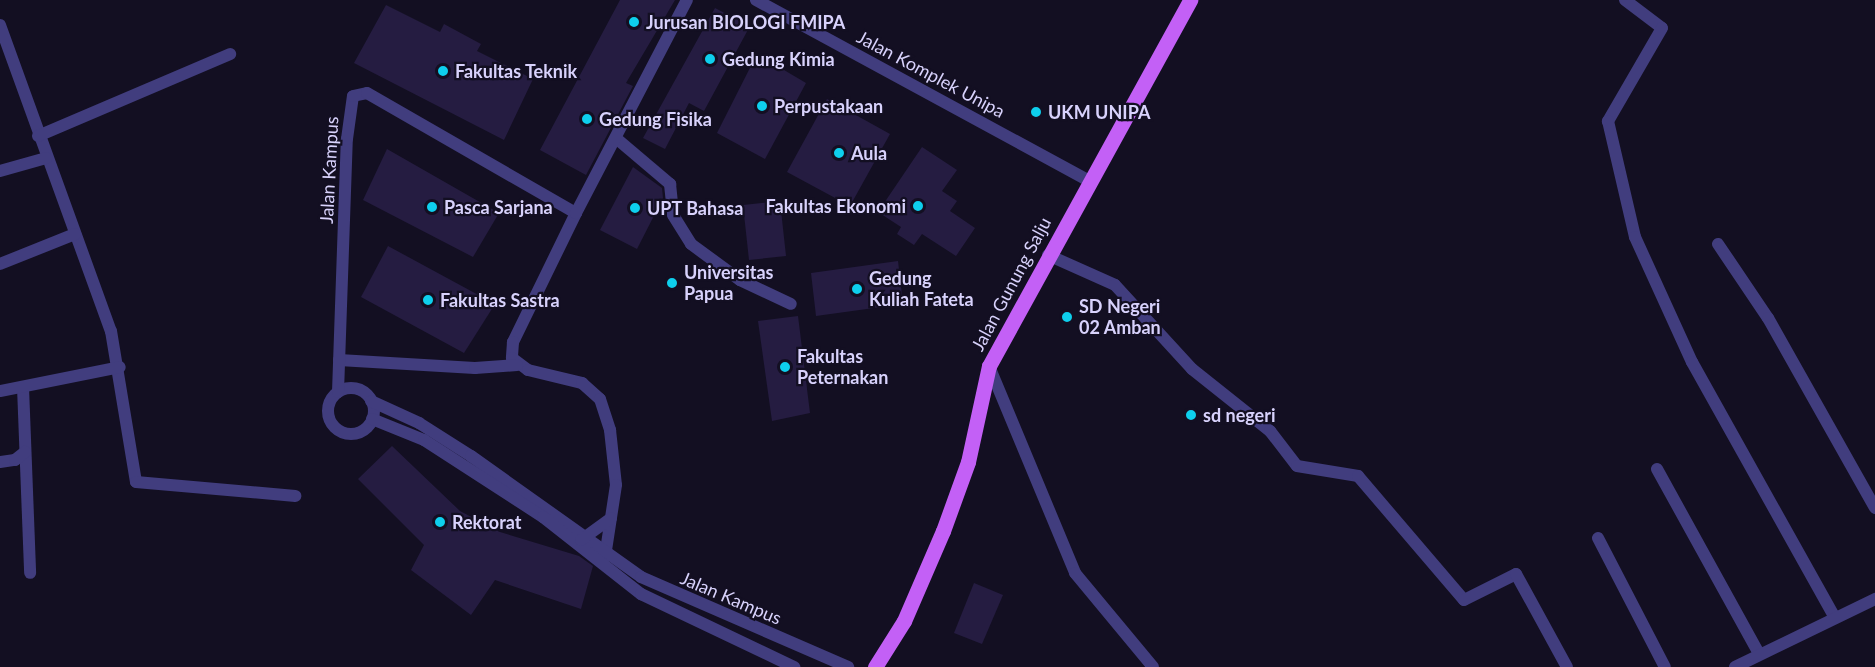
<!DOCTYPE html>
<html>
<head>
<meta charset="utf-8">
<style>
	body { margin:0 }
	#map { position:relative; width:1875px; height:667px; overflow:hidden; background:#130f22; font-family:Lato,sans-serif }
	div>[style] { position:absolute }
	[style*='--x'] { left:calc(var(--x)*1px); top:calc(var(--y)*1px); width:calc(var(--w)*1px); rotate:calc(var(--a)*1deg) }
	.building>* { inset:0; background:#251c41 }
	.street>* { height:12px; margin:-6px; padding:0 6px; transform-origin:6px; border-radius:6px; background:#413d7e }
	.street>.ring { margin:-6px; padding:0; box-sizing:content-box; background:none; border:12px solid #413d7e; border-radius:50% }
	.primary>* { height:15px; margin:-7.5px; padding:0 7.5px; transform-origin:7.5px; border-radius:7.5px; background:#c360f6 }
	.dots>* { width:16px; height:16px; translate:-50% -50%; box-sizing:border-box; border:3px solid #130f22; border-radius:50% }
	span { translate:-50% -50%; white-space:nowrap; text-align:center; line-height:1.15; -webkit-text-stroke:4.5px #130f22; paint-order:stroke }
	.poi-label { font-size:18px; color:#d8d2fc; font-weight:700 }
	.left { translate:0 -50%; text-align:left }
	.right { translate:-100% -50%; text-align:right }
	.street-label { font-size:18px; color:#d8d2fc }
</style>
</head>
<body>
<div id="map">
	<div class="building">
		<i style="clip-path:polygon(620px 0,675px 0,626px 83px,633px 86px,586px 175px,540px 150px)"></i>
		<i style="clip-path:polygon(386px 5px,440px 32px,444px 24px,481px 44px,477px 51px,533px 79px,504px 140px,354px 63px)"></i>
		<i style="clip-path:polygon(715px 8px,750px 26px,704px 111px,689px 103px,665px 149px,643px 138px)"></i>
		<i style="clip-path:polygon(757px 54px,806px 83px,765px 159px,717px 133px)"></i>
		<i style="clip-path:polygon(827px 99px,890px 134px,850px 206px,787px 172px)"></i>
		<i style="clip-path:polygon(922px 147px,957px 170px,942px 191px,957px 201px,950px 211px,975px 228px,956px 256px,922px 234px,914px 245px,897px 234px,901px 227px,878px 212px)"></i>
		<i style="clip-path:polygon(387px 149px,499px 213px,473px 257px,363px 200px)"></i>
		<i style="clip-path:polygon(633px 167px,662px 188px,663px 198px,637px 249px,600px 230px)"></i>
		<i style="clip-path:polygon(780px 201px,786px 256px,749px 260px,743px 205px)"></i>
		<i style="clip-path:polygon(388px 246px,495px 304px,464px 353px,361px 297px)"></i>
		<i style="clip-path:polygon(898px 261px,903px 304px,816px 316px,811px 273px)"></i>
		<i style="clip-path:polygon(798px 316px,810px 413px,772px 421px,758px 321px)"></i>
		<i style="clip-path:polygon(392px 446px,460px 511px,500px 532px,579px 556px,593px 566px,581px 609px,495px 580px,471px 615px,411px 570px,424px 545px,358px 479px)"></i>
		<i style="clip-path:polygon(974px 583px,1003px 595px,982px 644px,954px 633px)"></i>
	</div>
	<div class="street">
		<i style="--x:756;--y:0;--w:378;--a:28.5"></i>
		<i style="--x:1625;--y:0;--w:46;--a:37.1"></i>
		<i style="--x:1662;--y:28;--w:108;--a:120.1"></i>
		<i style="--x:1608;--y:121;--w:119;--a:76.9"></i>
		<i style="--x:1635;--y:237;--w:137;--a:65.5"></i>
		<i style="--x:1692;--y:362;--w:293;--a:60.8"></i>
		<i style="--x:0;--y:25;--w:326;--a:70.1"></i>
		<i style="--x:111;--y:331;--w:153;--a:80.6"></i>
		<i style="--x:136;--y:482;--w:160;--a:5"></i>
		<i style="--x:38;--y:136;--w:209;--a:-23.1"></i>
		<i style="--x:617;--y:139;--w:70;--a:40.3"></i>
		<i style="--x:670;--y:184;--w:31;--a:84"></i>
		<i style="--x:673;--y:215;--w:34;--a:58"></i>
		<i style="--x:691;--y:244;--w:61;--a:36.3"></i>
		<i style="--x:740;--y:280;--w:56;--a:25.2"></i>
		<i style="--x:0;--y:171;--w:48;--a:-15.8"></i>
		<i style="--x:576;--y:213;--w:144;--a:116"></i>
		<i style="--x:513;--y:342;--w:16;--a:94"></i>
		<i style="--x:512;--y:358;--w:20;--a:37"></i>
		<i style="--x:528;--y:370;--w:56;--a:13.5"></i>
		<i style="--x:582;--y:383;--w:24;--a:42"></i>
		<i style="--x:600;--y:399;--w:33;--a:72"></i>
		<i style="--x:610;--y:430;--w:55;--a:83.8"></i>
		<i style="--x:616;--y:485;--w:73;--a:98.7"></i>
		<i style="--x:1718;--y:244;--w:89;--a:56"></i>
		<i style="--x:1768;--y:318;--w:218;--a:60.6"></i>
		<i style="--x:1048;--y:255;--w:73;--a:24.1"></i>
		<i style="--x:1115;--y:285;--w:114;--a:47.5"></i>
		<i style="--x:1192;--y:369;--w:100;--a:38.5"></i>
		<i style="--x:1270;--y:431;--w:44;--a:52.4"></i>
		<i style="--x:1297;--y:466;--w:62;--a:9.3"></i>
		<i style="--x:1358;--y:476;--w:163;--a:49.5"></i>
		<i style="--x:1464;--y:600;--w:58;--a:-26.6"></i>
		<i style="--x:1516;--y:574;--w:106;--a:61.3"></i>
		<i style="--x:0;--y:264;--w:81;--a:-21.8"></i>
		<i style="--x:339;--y:360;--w:136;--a:3.4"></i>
		<i style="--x:475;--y:368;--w:42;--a:-4.1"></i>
		<i style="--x:989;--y:366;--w:224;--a:67.4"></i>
		<i style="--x:1075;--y:573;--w:122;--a:50.3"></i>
		<i style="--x:23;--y:387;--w:186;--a:87.8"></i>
		<i class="ring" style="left:328px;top:388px;width:34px;height:34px"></i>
		<i style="--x:0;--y:391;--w:122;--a:-11.3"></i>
		<i style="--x:338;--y:392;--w:253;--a:-88"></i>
		<i style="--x:347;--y:139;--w:43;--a:-82.1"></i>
		<i style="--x:353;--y:96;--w:14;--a:-12"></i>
		<i style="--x:367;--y:93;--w:241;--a:29.9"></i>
		<i style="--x:576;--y:213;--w:240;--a:-62.5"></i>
		<i style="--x:371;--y:401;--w:53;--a:24.6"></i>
		<i style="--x:419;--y:423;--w:62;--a:32.4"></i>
		<i style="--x:471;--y:456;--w:209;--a:35.4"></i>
		<i style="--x:641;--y:577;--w:226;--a:23.5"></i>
		<i style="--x:372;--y:419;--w:56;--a:22"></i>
		<i style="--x:424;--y:440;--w:142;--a:32.9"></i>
		<i style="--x:543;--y:517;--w:125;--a:38.2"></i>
		<i style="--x:641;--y:594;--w:170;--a:25.5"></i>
		<i style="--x:0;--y:462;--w:15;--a:-8"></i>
		<i style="--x:15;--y:460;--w:13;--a:-39"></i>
		<i style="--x:1657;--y:469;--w:211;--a:61.1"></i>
		<i style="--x:1598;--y:538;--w:145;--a:62.6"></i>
		<i style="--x:581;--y:540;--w:37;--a:-36"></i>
		<i style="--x:1735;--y:667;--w:156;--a:-25.9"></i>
	</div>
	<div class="primary">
		<i style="--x:875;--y:667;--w:54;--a:-57.8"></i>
		<i style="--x:904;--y:621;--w:98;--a:-66.6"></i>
		<i style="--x:943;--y:531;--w:73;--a:-70.1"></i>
		<i style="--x:968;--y:462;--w:98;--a:-77.7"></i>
		<i style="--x:989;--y:366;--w:418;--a:-61.2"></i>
	</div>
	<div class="dots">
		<i style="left:634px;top:22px;background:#0ecfed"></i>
		<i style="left:710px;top:59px;background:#0ecfed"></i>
		<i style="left:443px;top:71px;background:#0ecfed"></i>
		<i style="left:762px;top:106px;background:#0ecfed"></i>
		<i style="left:1036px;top:112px;background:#0ecfed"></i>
		<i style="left:587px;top:119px;background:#0ecfed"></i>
		<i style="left:839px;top:153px;background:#0ecfed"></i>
		<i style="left:918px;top:206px;background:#0ecfed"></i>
		<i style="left:432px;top:207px;background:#0ecfed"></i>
		<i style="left:635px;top:208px;background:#0ecfed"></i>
		<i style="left:672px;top:283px;background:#0ecfed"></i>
		<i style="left:857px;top:289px;background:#0ecfed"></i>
		<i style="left:428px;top:300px;background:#0ecfed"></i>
		<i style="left:1067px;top:317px;background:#0ecfed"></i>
		<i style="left:785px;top:367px;background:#0ecfed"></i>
		<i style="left:1191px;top:415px;background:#0ecfed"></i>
		<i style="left:440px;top:522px;background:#0ecfed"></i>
	</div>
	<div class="poi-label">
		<span class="left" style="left:646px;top:22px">Jurusan BIOLOGI FMIPA</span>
		<span class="left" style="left:722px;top:59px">Gedung Kimia</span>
		<span class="left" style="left:455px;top:71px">Fakultas Teknik</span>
		<span class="left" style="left:774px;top:106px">Perpustakaan</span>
		<span class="left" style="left:1048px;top:112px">UKM UNIPA</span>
		<span class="left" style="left:599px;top:119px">Gedung Fisika</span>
		<span class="left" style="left:851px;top:153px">Aula</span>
		<span class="right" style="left:906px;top:206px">Fakultas Ekonomi</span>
		<span class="left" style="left:444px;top:207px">Pasca Sarjana</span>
		<span class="left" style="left:647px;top:208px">UPT Bahasa</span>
		<span class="left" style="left:684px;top:283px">Universitas<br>Papua</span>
		<span class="left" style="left:869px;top:289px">Gedung<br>Kuliah Fateta</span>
		<span class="left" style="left:440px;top:300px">Fakultas Sastra</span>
		<span class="left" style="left:1079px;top:317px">SD Negeri<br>02 Amban</span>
		<span class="left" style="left:797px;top:367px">Fakultas<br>Peternakan</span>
		<span class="left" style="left:1203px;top:415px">sd negeri</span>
		<span class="left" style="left:452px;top:522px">Rektorat</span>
	</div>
	<div class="street-label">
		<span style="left:931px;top:74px;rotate:28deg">Jalan Komplek Unipa</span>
		<span style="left:329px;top:170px;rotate:-87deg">Jalan Kampus</span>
		<span style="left:1011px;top:284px;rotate:-62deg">Jalan Gunung Salju</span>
		<span style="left:731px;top:598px;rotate:23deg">Jalan Kampus</span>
	</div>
</div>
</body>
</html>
